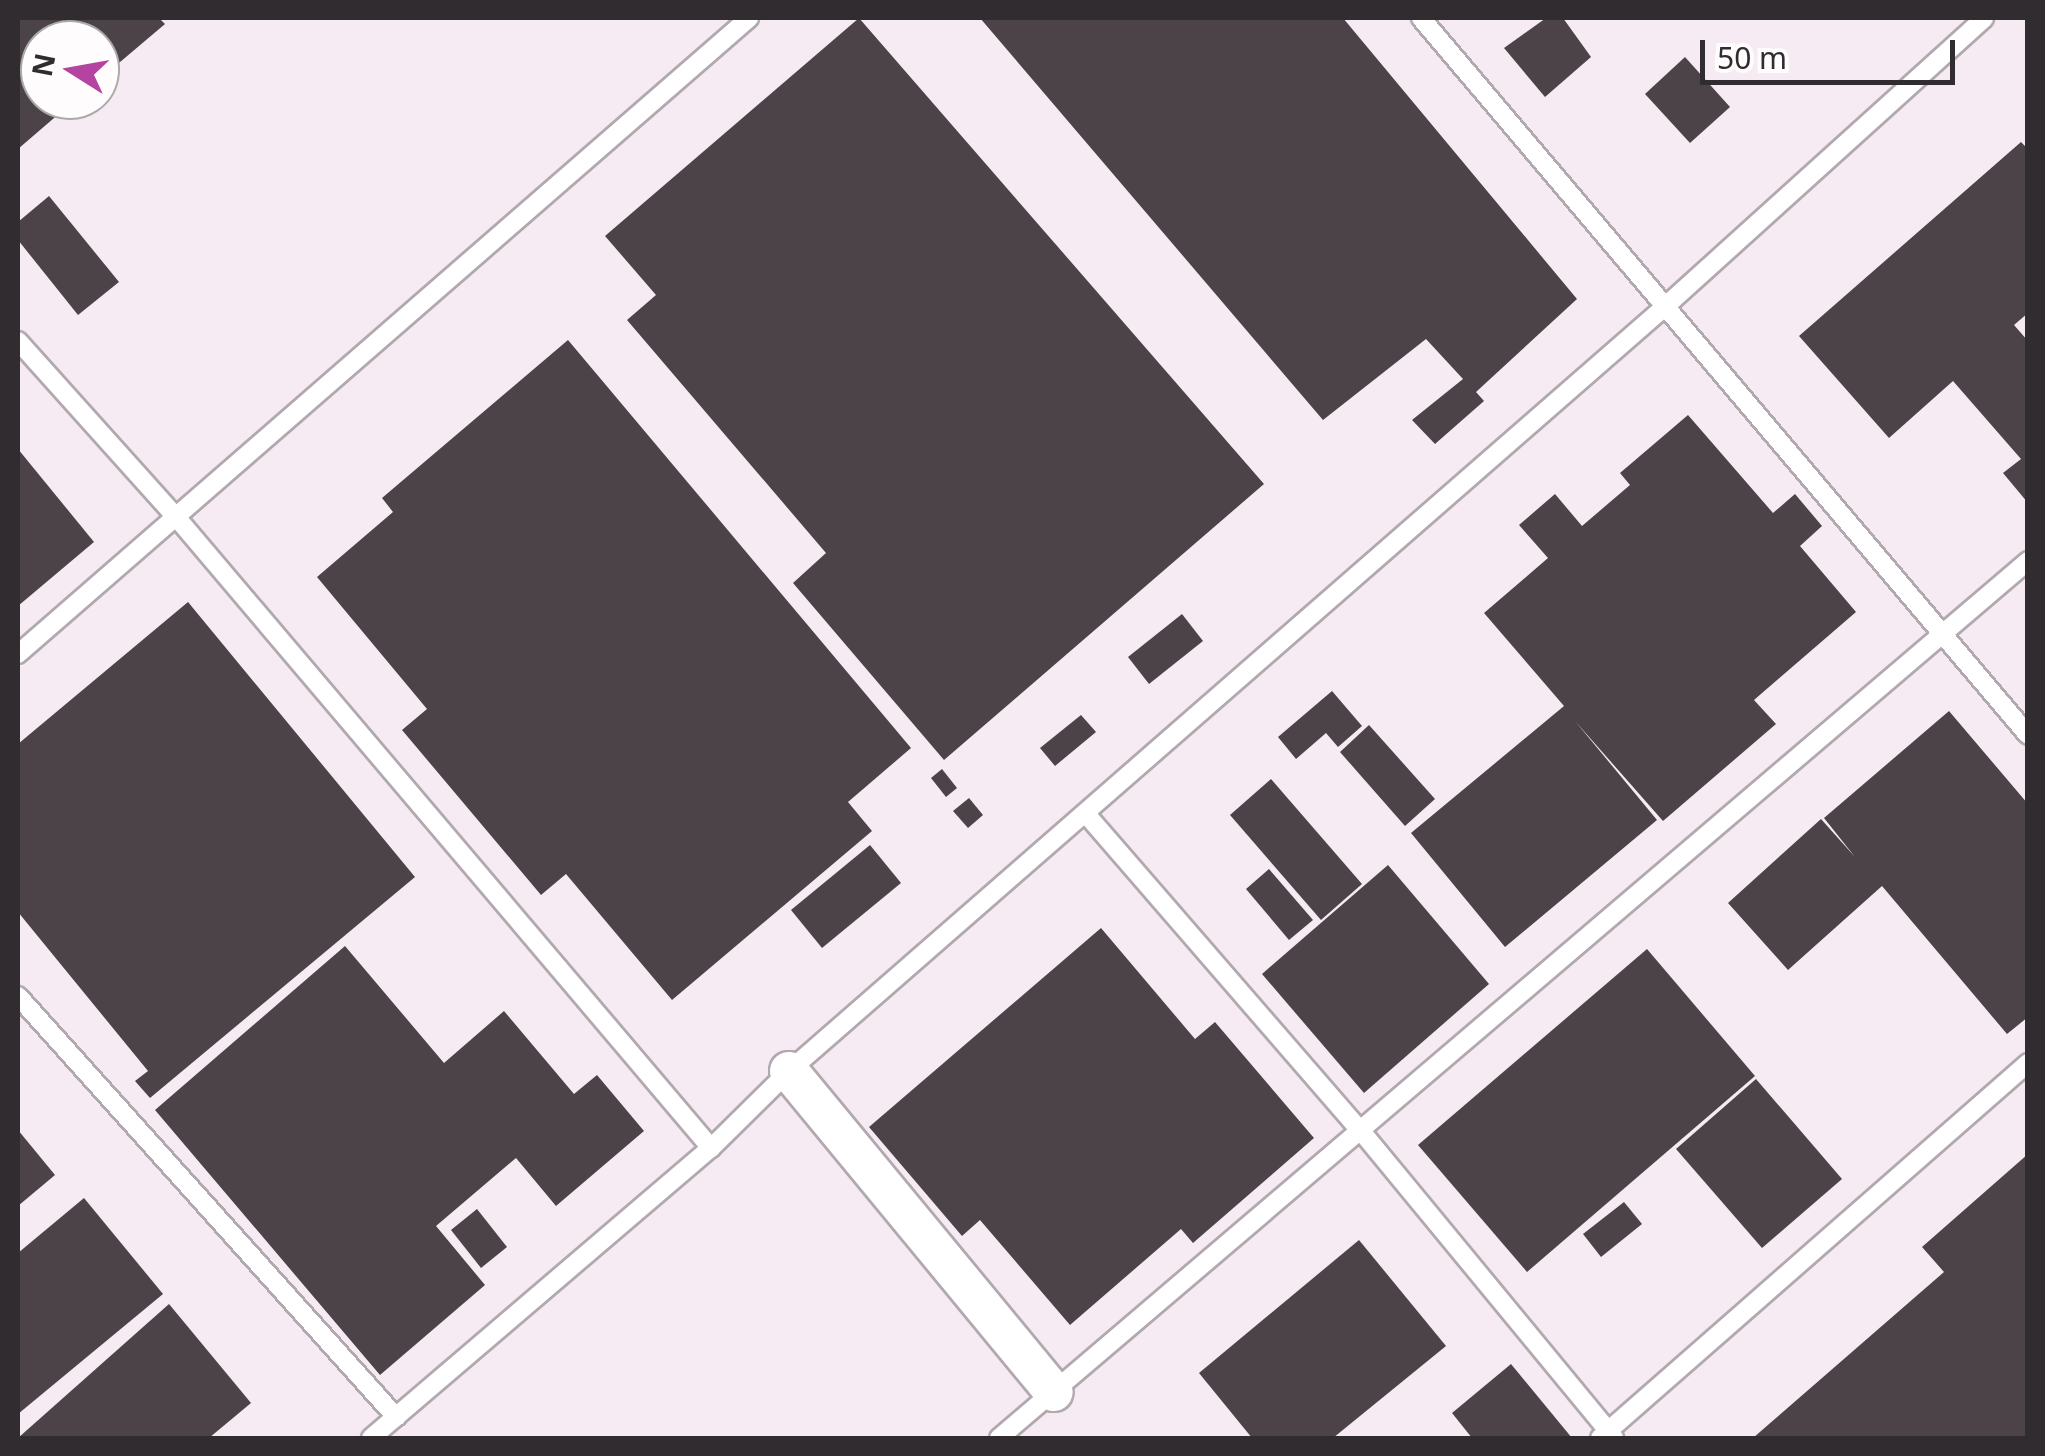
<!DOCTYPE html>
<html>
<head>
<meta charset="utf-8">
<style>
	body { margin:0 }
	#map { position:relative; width:2045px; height:1456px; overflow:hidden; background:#f6ebf3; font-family:"Noto Sans",sans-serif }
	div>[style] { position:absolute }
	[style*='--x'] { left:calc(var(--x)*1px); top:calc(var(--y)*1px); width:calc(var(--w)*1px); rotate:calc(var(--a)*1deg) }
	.building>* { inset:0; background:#4c4349 }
	.roads { filter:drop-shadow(2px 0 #b2a8af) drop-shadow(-2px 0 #b2a8af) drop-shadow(0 2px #b2a8af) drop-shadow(0 -2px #b2a8af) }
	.service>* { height:18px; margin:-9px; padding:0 9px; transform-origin:9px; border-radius:9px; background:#fff }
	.minor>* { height:38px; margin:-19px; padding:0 19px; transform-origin:19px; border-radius:19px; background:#fff }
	span { translate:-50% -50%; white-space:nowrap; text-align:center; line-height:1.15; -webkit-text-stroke:10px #fefcfd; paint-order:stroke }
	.frame { position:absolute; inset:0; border:20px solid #302c2f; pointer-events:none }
	.north { position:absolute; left:20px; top:20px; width:100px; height:100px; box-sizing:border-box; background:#fefcfd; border:2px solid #aca9ab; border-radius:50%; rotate:281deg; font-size:28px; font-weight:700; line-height:40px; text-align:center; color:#302c2f }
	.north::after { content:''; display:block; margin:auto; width:35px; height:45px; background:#b544a0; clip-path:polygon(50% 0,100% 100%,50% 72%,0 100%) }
	.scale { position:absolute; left:1700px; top:40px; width:255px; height:45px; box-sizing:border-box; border:5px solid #302c2f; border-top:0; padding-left:12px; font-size:30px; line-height:35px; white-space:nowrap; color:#302c2f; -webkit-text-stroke:8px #fefcfd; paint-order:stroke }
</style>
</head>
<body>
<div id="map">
	<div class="building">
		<i style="clip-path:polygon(18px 18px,159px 18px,165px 24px,100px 79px,100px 40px,40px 40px,40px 100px,75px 100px,18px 149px)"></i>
		<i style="clip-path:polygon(859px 18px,1264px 484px,944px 760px,793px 583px,826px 553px,627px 320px,656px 295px,605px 236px)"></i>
		<i style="clip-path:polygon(980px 18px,1343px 18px,1577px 299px,1476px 392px,1484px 401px,1435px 444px,1412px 420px,1463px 379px,1426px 339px,1323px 420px)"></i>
		<i style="clip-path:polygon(1546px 18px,1563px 18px,1591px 57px,1545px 97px,1504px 48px)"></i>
		<i style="clip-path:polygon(1685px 57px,1730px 107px,1690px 143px,1645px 94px)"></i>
		<i style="clip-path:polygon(2021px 142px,2028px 149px,2028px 313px,2014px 325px,2028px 341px,2028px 503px,2003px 473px,2021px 459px,1953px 381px,1889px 438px,1799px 336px)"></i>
		<i style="clip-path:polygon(49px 196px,119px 282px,78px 315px,18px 240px,18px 222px)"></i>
		<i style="clip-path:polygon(568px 340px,911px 748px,848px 802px,872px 831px,672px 1000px,566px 874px,541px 895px,402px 730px,427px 709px,317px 577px,393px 512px,382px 498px)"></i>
		<i style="clip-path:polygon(1688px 415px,1773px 513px,1795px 494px,1822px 526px,1800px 546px,1856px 612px,1754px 700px,1776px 724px,1663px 821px,1575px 721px,1657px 820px,1505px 947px,1411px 833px,1564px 706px,1484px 613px,1548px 558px,1519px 525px,1555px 494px,1582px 526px,1630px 485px,1620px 473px)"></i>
		<i style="clip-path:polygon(18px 449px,94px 542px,18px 606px)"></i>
		<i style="clip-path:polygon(188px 602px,415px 877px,150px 1098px,135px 1081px,148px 1071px,18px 912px,18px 744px)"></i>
		<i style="clip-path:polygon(1182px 614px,1203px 641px,1149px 684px,1128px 657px)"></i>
		<i style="clip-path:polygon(1332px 691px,1362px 726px,1338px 747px,1326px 733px,1296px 759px,1278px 737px)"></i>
		<i style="clip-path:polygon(1949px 711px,2028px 804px,2028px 1017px,2007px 1034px,1882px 886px,1788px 970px,1728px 903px,1821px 819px,1855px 857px,1824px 818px)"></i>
		<i style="clip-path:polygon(1081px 715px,1096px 732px,1055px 766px,1040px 748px)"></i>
		<i style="clip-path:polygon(1369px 725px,1435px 799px,1405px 826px,1340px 752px)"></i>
		<i style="clip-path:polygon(942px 769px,957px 788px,946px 797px,931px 778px)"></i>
		<i style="clip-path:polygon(1271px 779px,1362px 884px,1321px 920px,1230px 815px)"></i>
		<i style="clip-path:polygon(969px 798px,983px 815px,968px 828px,953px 811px)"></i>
		<i style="clip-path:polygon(870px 845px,901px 883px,822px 948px,791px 910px)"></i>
		<i style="clip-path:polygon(1388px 865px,1489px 984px,1364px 1093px,1262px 974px)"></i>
		<i style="clip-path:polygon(1269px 869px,1313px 920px,1289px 940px,1246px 889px)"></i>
		<i style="clip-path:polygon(1101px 928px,1195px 1039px,1215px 1022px,1314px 1138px,1193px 1243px,1181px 1229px,1070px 1325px,980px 1220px,962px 1236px,869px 1127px)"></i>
		<i style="clip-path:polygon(345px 946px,444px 1063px,504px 1011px,574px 1094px,597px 1075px,644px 1131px,556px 1206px,516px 1158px,436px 1226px,485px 1285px,380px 1375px,155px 1110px)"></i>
		<i style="clip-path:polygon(1647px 949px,1755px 1076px,1527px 1272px,1418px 1145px)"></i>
		<i style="clip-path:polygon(1756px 1079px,1842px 1179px,1762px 1248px,1676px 1149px)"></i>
		<i style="clip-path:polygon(18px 1130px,55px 1175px,18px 1206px)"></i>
		<i style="clip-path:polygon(2028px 1154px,2028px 1438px,1753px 1438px,1944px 1272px,1922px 1247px)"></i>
		<i style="clip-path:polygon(84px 1198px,163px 1294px,18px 1414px,18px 1253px)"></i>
		<i style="clip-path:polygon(1624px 1202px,1642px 1224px,1601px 1257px,1583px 1234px)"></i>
		<i style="clip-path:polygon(477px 1209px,507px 1247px,481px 1268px,451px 1230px)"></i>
		<i style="clip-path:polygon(1359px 1240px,1446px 1346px,1333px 1438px,1252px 1438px,1199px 1373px)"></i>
		<i style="clip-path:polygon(169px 1304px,251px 1403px,209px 1438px,18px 1438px)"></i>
		<i style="clip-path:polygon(1511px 1364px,1572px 1438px,1472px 1438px,1452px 1413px)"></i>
	</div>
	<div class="roads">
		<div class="service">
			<i style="--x:1421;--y:18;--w:939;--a:49.75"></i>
			<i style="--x:18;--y:341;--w:238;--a:48.1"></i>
			<i style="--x:177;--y:518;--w:826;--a:49.71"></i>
			<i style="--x:18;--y:654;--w:969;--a:-41.02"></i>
			<i style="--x:1086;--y:814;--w:420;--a:49.1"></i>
			<i style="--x:1361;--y:1131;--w:398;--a:50.5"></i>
			<i style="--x:18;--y:996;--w:566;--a:48.08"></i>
			<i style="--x:371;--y:1438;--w:447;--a:-40.5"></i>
			<i style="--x:711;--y:1148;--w:110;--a:-44.6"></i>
			<i style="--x:789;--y:1071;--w:1167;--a:-41.11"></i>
			<i style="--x:1668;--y:304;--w:426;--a:-42.1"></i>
			<i style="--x:999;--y:1438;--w:1352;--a:-40.44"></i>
			<i style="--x:1600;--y:1438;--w:569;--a:-41.22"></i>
		</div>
		<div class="minor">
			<i style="--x:789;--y:1071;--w:416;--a:50.5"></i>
		</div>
	</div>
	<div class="frame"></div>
	<div class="north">N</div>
	<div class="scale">50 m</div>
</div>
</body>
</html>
